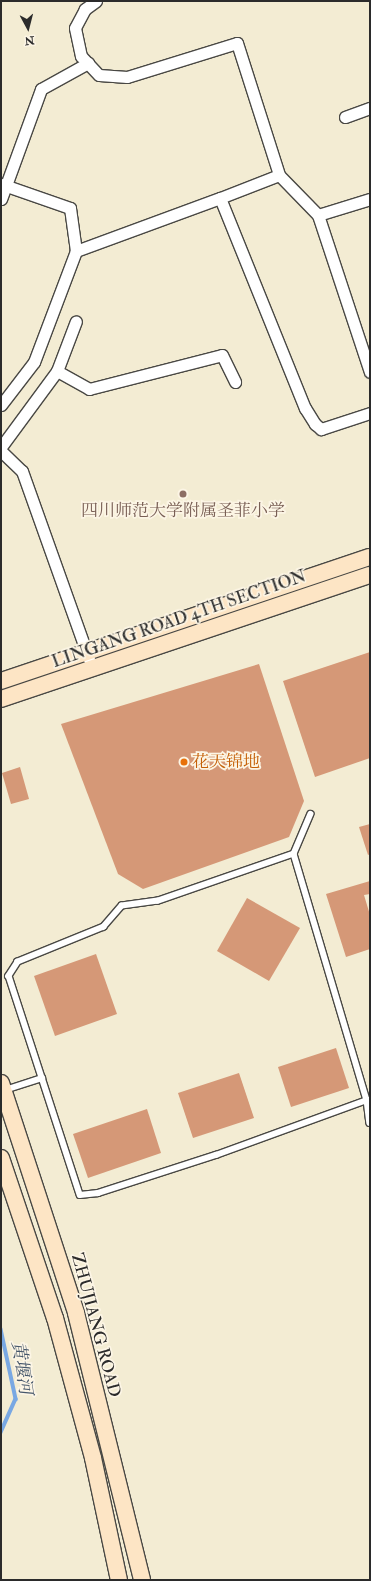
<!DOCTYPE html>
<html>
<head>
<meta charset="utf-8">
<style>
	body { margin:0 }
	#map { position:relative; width:371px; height:1581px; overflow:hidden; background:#f3ecd3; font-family:"IM FELL Double Pica","Noto Serif SC",serif }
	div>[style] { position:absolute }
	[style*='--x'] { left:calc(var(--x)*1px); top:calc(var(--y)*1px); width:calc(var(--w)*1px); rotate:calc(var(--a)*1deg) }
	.stream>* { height:3.5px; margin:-1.75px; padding:0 1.75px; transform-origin:1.75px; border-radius:1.75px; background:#79a8e3 }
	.building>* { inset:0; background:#d59877 }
	.roads { filter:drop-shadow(1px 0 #494844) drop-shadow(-1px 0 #494844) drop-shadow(0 1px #494844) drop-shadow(0 -1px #494844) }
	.service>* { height:5.5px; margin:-2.75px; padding:0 2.75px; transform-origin:2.75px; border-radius:2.75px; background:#fff }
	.minor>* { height:11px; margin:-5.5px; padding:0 5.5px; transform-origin:5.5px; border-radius:5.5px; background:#fff }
	.secondary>* { height:16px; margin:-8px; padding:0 8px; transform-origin:8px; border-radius:8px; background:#fde5c5 }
	.dots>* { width:11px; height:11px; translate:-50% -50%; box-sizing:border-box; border:2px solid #fcf5e5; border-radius:50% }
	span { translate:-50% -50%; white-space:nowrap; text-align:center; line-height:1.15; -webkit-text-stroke:3.5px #fcf5e5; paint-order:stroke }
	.education-label { font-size:17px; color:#785e54 }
	.street-label { font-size:17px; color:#2b2b2b }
	.food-label { font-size:17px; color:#c56008 }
	.left { translate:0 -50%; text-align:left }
	.water-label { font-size:18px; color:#46576b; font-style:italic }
	.frame { position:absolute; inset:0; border:2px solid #2b2b2b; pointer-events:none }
	.north { position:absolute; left:8px; top:8px; width:40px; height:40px; -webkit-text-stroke:3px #fcf5e5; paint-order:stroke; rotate:173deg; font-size:11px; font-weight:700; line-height:16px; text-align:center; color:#2b2b2b }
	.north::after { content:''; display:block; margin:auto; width:14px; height:18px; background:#2b2b2b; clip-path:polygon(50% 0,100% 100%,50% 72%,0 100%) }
</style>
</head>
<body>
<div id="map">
	<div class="stream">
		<i style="--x:1;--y:1329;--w:72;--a:77.9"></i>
		<i style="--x:16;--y:1399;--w:37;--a:114"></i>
	</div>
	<div class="building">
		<i style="clip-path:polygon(370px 652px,370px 758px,315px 777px,283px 681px)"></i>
		<i style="clip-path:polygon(259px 664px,304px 801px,289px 837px,143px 889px,118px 874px,61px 724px)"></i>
		<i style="clip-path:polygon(20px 767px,29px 799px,11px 804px,2px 773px)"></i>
		<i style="clip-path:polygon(370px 824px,370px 854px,368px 855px,359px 827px)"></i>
		<i style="clip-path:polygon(370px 881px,370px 894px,364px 895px,370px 915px,370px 949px,346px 957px,326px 894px)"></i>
		<i style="clip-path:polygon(247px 898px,300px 928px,269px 981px,217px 951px)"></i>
		<i style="clip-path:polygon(96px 954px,117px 1014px,55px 1036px,34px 976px)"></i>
		<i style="clip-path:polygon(336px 1048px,349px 1088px,291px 1107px,278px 1067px)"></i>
		<i style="clip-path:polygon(239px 1073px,254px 1118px,193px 1138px,178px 1093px)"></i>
		<i style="clip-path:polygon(147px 1109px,161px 1153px,88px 1178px,73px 1134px)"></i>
	</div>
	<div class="roads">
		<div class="service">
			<i style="--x:311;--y:814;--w:43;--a:113"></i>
			<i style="--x:294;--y:854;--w:257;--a:73.5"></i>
			<i style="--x:367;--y:1100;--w:3;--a:0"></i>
			<i style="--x:294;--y:854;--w:144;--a:160.9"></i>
			<i style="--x:158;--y:901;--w:36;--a:172"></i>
			<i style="--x:122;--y:906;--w:28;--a:131"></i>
			<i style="--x:104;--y:927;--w:93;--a:157.9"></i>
			<i style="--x:18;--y:962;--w:17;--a:123"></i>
			<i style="--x:9;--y:976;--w:230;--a:72"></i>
			<i style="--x:80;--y:1195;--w:18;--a:-6"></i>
			<i style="--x:98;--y:1193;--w:124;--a:-17.9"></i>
			<i style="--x:216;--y:1155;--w:161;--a:-20"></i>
			<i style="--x:367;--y:1100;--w:23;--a:83"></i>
			<i style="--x:5;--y:1090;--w:39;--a:-18"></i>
		</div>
		<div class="minor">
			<i style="--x:96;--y:1;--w:14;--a:144"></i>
			<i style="--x:85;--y:9;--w:21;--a:118"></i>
			<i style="--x:75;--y:28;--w:29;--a:78"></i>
			<i style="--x:81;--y:56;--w:26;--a:47"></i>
			<i style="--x:99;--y:75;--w:28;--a:4"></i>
			<i style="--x:127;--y:77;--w:115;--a:-17.2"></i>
			<i style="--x:237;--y:43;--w:139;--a:72.3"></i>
			<i style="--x:279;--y:175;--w:56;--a:45.7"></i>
			<i style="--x:318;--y:215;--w:54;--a:-17.1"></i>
			<i style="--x:345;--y:117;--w:27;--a:-20"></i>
			<i style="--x:1;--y:184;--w:73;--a:19.2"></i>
			<i style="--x:70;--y:208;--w:43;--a:82.1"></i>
			<i style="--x:220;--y:198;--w:63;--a:-21.3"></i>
			<i style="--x:1;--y:199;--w:117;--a:-70"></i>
			<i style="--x:41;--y:89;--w:54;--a:-29"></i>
			<i style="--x:318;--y:215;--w:165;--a:71.7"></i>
			<i style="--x:57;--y:371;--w:37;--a:29"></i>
			<i style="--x:89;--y:389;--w:137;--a:-14.3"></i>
			<i style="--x:222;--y:355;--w:30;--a:64"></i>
			<i style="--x:1;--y:405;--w:54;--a:-52.5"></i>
			<i style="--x:34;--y:362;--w:119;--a:-69.3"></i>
			<i style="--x:76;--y:251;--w:153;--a:-20.2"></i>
			<i style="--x:220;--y:198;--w:227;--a:68"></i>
			<i style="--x:305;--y:408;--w:19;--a:58"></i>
			<i style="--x:315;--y:424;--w:8;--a:40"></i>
			<i style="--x:321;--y:429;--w:52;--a:-18.1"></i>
			<i style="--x:1;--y:447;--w:94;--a:-53.6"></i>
			<i style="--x:57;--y:371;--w:53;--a:-69.2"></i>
			<i style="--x:1;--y:451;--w:29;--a:44"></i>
			<i style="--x:22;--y:471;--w:200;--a:70.4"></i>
		</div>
		<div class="secondary">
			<i style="--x:1;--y:681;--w:389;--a:-18.6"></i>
			<i style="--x:1;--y:699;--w:389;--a:-18.6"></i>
			<i style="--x:1;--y:1083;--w:242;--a:71.9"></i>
			<i style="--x:76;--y:1313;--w:275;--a:76.1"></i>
			<i style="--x:1;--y:1158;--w:169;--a:71.4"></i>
			<i style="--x:55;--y:1318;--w:145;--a:74.8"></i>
			<i style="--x:93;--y:1458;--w:125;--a:78"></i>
		</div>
	</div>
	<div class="dots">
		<i style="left:183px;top:494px;background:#8d6e63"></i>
		<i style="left:184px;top:762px;background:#e8710a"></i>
	</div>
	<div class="education-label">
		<span style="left:183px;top:511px">四川师范大学附属圣菲小学</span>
	</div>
	<div class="street-label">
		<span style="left:179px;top:619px;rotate:-19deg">LINGANG ROAD 4TH SECTION</span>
		<span style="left:96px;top:1325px;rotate:75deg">ZHUJIANG ROAD</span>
	</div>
	<div class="food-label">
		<span class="left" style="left:192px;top:762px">花天锦地</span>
	</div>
	<div class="water-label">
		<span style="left:21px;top:1368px;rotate:81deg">黄堰河</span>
	</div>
	<div class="frame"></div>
	<div class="north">N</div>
</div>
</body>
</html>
